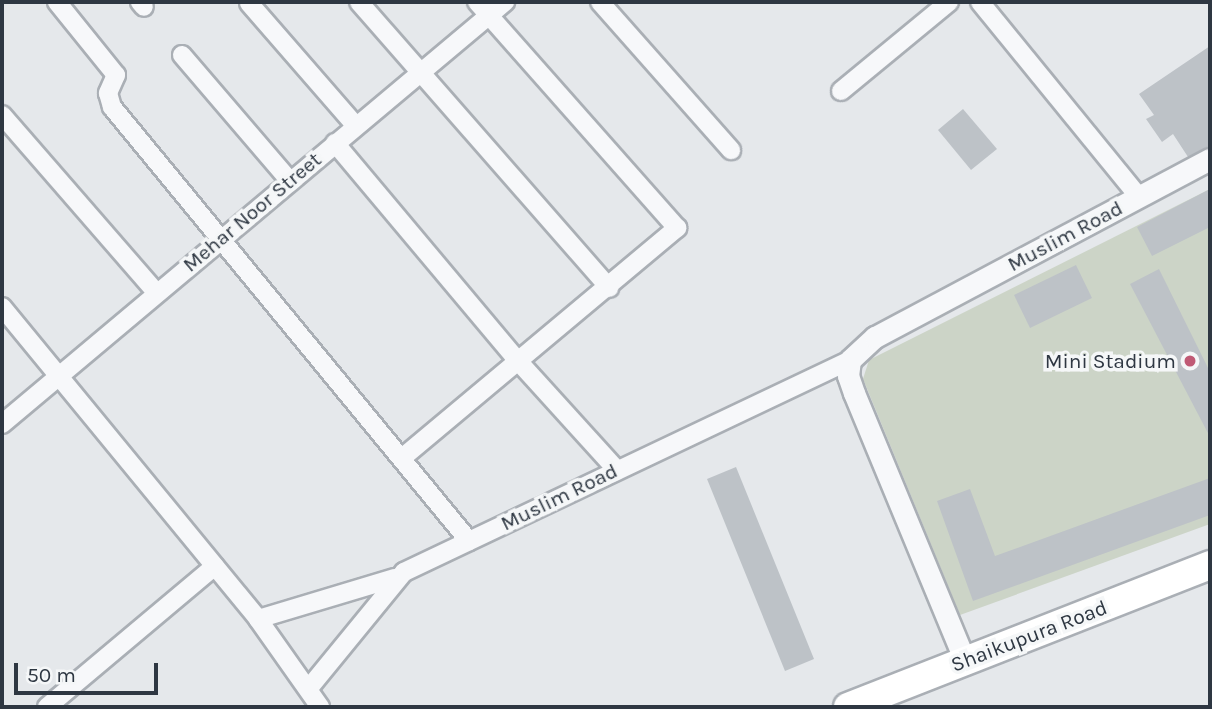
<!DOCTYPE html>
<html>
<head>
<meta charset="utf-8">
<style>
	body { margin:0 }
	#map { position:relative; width:1212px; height:709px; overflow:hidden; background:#e5e8eb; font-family:Karla,sans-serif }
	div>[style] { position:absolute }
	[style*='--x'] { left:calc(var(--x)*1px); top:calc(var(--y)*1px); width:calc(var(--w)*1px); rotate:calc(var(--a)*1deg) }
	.green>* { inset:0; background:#ccd4c7 }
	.building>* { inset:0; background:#bdc2c7 }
	.roads { filter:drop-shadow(2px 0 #aaafb5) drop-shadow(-2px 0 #aaafb5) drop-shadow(0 2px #aaafb5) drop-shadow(0 -2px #aaafb5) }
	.minor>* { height:18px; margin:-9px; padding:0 9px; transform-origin:9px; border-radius:9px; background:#f7f8fa }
	.tertiary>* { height:21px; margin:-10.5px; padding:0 10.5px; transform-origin:10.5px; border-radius:10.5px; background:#f7f8fa }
	.primary>* { height:28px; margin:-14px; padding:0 14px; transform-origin:14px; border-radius:14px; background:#fff }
	.dots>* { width:19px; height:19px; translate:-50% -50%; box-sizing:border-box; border:4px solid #f5f7f8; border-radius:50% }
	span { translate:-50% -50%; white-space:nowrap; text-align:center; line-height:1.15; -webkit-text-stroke:7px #f5f7f8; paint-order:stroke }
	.street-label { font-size:21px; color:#2e3742 }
	.poi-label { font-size:21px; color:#2e3742 }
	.right { translate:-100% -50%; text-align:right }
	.frame { position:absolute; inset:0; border:4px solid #2e3742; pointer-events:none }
	.scale { position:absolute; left:14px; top:663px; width:144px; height:32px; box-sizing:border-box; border:4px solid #2e3742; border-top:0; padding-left:9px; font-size:21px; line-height:24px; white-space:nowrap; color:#2e3742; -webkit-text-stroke:5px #f5f7f8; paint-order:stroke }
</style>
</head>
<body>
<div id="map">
	<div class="green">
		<i style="clip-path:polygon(1210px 189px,1210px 524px,960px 615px,863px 379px,869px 360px)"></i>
	</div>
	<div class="building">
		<i style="clip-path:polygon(1210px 46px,1210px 150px,1190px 160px,1173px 134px,1162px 142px,1146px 119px,1154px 115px,1139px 94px)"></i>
		<i style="clip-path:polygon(963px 109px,997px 149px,971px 170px,938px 130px)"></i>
		<i style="clip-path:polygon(1210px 189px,1210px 227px,1152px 256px,1137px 227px)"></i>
		<i style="clip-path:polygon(1076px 265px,1092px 298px,1030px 328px,1014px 295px)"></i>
		<i style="clip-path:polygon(1159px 269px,1210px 372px,1210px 437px,1130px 284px)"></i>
		<i style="clip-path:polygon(736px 467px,814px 659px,785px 671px,707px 479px)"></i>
		<i style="clip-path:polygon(1210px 478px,1210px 515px,973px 601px,937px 501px,970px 489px,995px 556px)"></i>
	</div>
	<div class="roads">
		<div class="minor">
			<i style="--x:57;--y:2;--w:94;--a:51.1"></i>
			<i style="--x:116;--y:75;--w:20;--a:114"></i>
			<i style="--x:108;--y:93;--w:15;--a:74"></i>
			<i style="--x:112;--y:107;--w:562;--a:50.56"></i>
			<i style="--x:140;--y:2;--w:6;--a:51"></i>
			<i style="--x:359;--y:2;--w:380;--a:48.8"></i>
			<i style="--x:600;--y:2;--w:198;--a:48.5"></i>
			<i style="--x:980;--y:2;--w:252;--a:50.8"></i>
			<i style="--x:249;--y:3;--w:163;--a:49"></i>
			<i style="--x:182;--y:55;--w:166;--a:49.4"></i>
			<i style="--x:841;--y:91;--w:140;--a:-39.5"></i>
			<i style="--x:2;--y:115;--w:235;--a:49"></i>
			<i style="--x:335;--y:143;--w:286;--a:50"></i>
			<i style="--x:519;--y:362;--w:144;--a:47.8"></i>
			<i style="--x:2;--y:307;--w:404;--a:50.6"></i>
			<i style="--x:258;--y:619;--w:108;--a:54.8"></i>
			<i style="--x:2;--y:424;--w:657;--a:-40"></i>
			<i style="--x:402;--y:458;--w:359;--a:-39.9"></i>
			<i style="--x:677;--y:228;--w:302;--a:-131.5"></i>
			<i style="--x:258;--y:619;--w:143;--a:-16.7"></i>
			<i style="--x:309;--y:688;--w:150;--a:-50.7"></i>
			<i style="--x:404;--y:572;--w:494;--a:-25.4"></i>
			<i style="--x:47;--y:707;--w:219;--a:-40"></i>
		</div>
		<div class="tertiary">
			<i style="--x:965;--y:661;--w:290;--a:-112.5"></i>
			<i style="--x:854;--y:393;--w:18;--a:-109"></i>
			<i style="--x:848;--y:376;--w:16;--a:-83"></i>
			<i style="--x:850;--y:360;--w:34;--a:-43"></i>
			<i style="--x:875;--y:337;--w:379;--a:-28"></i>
		</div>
		<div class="primary">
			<i style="--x:848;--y:707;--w:389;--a:-21.4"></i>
		</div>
	</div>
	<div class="dots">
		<i style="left:1190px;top:361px;background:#c05a75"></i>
	</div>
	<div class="street-label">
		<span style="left:252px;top:212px;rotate:-40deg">Mehar Noor Street</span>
		<span style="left:1065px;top:236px;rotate:-28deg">Muslim Road</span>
		<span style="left:559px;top:497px;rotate:-26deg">Muslim Road</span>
		<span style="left:1029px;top:636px;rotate:-21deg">Shaikupura Road</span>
	</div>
	<div class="poi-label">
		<span class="right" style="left:1176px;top:361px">Mini Stadium</span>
	</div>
	<div class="frame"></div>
	<div class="scale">50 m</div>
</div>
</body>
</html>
